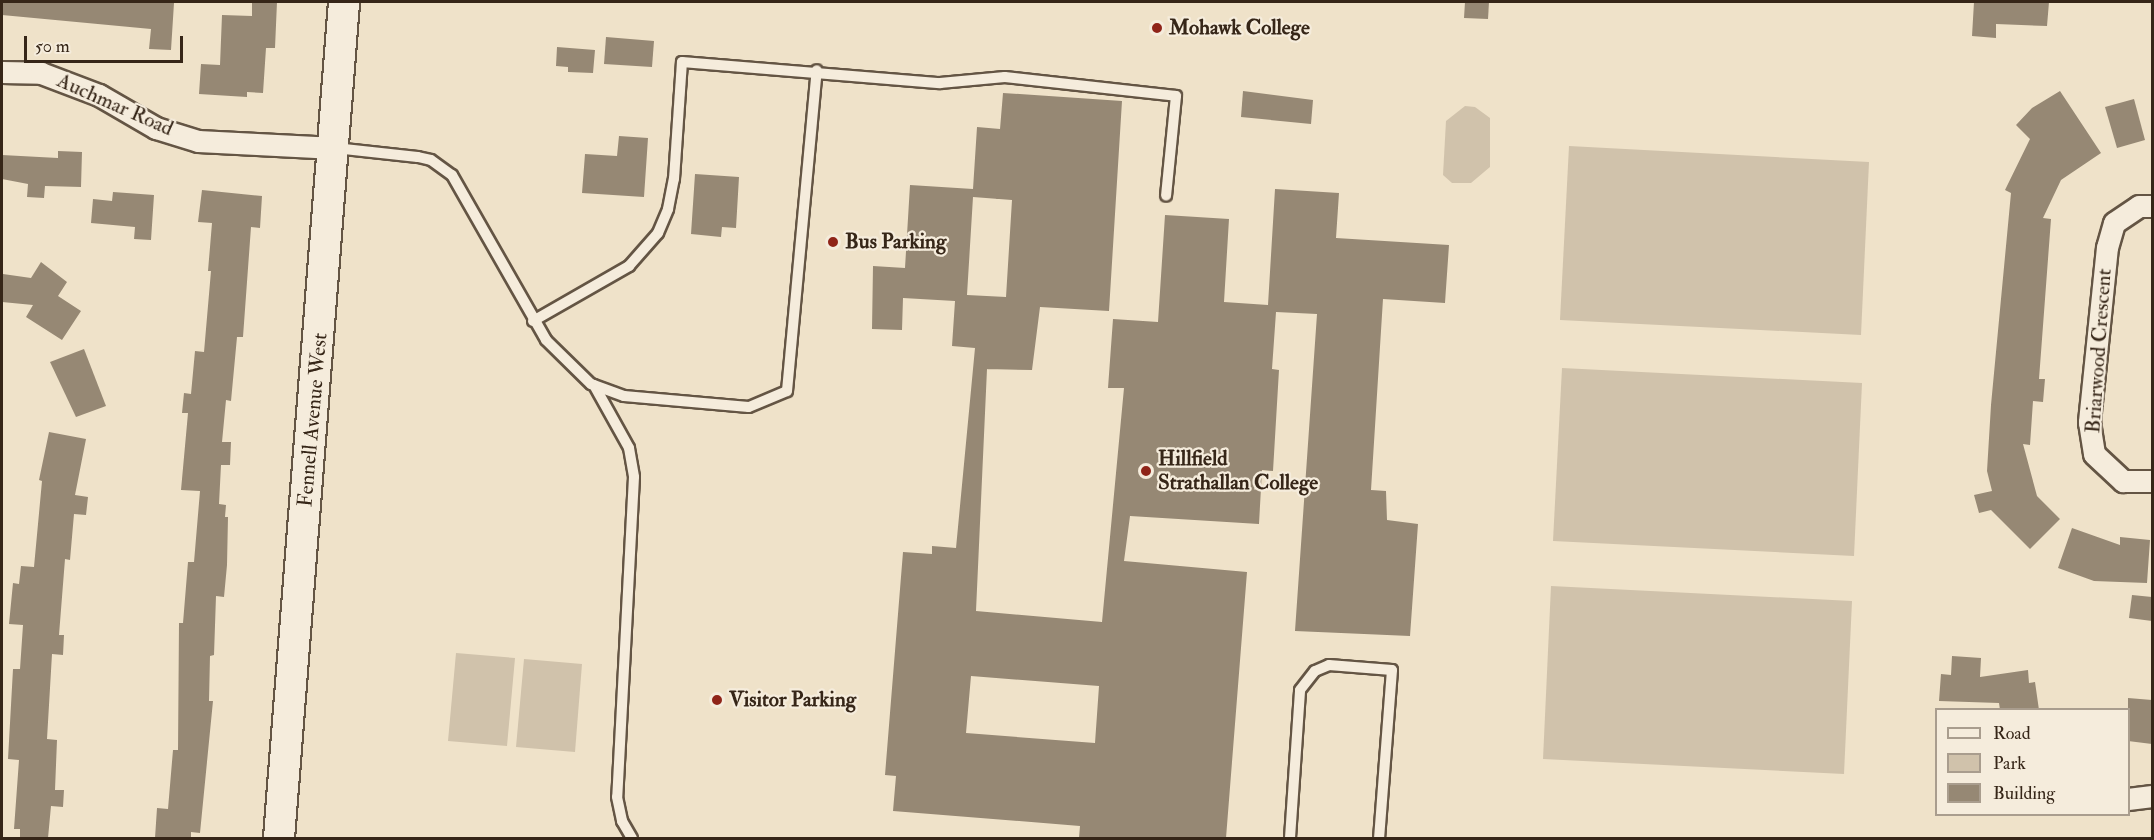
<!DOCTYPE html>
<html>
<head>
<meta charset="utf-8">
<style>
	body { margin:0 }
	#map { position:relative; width:2154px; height:840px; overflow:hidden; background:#efe2c9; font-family:"IM FELL Double Pica",serif }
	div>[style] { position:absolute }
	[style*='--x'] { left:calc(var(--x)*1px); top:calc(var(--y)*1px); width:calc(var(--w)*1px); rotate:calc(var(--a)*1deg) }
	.green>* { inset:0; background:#d0c2ab }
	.building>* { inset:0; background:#968874 }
	.roads { filter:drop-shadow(2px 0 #645544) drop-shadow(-2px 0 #645544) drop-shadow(0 2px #645544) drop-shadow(0 -2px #645544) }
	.lane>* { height:10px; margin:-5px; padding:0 5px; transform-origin:5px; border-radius:5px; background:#f5ecdc }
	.street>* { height:21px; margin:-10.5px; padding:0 10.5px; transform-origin:10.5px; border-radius:10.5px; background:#f5ecdc }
	.secondary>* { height:30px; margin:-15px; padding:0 15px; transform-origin:15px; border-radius:15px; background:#f5ecdc }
	.dots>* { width:16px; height:16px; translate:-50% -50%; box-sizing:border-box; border:3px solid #f5ecdc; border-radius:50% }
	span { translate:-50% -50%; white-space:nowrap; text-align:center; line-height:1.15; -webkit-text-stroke:4.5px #f5ecdc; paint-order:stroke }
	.poi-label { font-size:21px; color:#362618; font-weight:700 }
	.left { translate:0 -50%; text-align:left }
	.street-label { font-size:21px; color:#362618 }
	.frame { position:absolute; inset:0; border:3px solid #362618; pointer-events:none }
	.legend { position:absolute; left:1935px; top:708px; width:195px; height:108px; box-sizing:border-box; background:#f5ecdc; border:2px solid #a99d8e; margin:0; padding:8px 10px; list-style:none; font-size:18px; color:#362618 }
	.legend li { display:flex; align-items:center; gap:12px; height:30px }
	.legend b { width:30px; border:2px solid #a99d8e }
	.scale { position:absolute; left:24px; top:36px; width:159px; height:27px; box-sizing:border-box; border:3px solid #362618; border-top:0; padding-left:8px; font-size:18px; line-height:21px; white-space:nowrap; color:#362618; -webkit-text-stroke:4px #f5ecdc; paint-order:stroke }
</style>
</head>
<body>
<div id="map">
	<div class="green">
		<i style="clip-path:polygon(1465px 106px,1475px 107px,1490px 118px,1490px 167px,1471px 183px,1452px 183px,1443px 175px,1446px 121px)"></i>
		<i style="clip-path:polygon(1569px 146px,1869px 162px,1861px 335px,1560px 320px)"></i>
		<i style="clip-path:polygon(1562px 368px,1862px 383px,1854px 556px,1553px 541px)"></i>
		<i style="clip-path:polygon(1551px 586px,1852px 601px,1844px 774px,1543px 759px)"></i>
		<i style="clip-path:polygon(456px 653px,515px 658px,507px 746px,448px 741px)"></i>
		<i style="clip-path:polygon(524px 659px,582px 664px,575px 752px,516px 747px)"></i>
	</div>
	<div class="building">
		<i style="clip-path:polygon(2px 2px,174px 3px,171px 50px,149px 49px,151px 29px,2px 15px)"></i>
		<i style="clip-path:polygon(252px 2px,277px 2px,275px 48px,266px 48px,263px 93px,247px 92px,247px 97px,199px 94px,201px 64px,220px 65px,222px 15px,252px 16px)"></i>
		<i style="clip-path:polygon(1465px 2px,1489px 2px,1488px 19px,1464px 18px)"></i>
		<i style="clip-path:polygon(1974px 2px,2049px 2px,2047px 26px,1996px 24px,1996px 38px,1972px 36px)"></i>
		<i style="clip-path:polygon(606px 37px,654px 41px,652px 67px,604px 64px)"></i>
		<i style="clip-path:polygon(557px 47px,595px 50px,593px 73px,568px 72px,568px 67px,556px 66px)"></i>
		<i style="clip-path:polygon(1243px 91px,1313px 100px,1311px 124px,1241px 117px)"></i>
		<i style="clip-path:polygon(2060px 91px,2101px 153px,2061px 180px,2043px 218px,2051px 219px,2039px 379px,2045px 379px,2043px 402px,2033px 401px,2030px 445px,2023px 444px,2037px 496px,2060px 519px,2030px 549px,1991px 510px,1979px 513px,1974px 495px,1992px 491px,1987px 471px,1991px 405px,2011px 193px,2005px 190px,2030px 139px,2016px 125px,2032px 108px)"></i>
		<i style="clip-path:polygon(evenodd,1003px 93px,1122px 101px,1109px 311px,1040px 307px,1032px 370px,987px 369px,976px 611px,1102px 622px,1124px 388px,1108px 388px,1113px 319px,1158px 322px,1165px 215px,1229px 219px,1224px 302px,1268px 305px,1275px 189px,1339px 193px,1336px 238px,1449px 245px,1445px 303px,1383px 299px,1371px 490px,1386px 491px,1387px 520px,1418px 524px,1410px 636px,1295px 631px,1317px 314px,1276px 312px,1272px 369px,1279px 370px,1273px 471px,1262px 470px,1259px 524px,1130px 516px,1124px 561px,1247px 572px,1226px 838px,1079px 838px,1080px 826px,893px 811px,896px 776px,885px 775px,903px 552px,932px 554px,932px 546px,956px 548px,975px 348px,952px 346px,955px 301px,903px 298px,902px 330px,872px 329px,873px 266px,905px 268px,910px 185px,973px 189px,977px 127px,1000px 129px,1003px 93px,973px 197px,1012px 200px,1006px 297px,967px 295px,973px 197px,1003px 93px,971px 676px,1099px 686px,1095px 743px,966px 733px,971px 676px)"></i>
		<i style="clip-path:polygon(2134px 99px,2145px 140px,2117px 148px,2105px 107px)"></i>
		<i style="clip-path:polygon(619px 136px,648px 138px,644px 197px,582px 193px,585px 154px,617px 156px)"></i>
		<i style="clip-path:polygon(58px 151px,82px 152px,81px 187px,45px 186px,44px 198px,27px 197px,28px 184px,2px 179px,2px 155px,58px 158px)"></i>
		<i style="clip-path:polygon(695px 174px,739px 177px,736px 228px,722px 227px,721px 237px,691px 234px)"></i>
		<i style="clip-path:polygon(202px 190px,262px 196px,260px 228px,251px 227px,243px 337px,237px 337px,231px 401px,226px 400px,222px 442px,231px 442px,230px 465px,221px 465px,219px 504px,226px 505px,225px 517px,228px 517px,227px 565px,224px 597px,216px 596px,214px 655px,210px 656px,209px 701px,213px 701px,200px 833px,191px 832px,191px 838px,155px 838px,157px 808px,168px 809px,173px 750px,178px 750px,179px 623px,183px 623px,188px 562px,194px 562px,200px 491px,181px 490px,188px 413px,182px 413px,184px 393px,191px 394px,195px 351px,204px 352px,211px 271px,208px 271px,212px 223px,198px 222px)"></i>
		<i style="clip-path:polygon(113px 192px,154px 195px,151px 240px,134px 239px,135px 227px,91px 223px,93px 199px,112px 201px)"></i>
		<i style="clip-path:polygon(41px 262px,67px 282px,58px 296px,81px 311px,62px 340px,26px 317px,33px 305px,2px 302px,3px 274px,31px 278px)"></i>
		<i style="clip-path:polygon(84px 349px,106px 406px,76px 417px,50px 362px)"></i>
		<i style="clip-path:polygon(49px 432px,86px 439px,75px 495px,88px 497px,86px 515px,74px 514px,70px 560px,65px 559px,59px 635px,64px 635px,63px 655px,52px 654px,47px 739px,57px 740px,55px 790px,64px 790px,63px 807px,51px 806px,48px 838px,20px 838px,20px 829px,14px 829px,19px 760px,8px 759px,13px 669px,20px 669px,23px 625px,9px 624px,13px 583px,19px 584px,21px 566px,34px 567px,42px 481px,39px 480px)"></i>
		<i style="clip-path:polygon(2072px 528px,2120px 545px,2120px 537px,2150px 540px,2147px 583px,2094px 581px,2058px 568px)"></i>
		<i style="clip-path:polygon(2132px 595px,2152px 597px,2152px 621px,2129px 618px)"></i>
		<i style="clip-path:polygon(1952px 656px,1981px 658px,1980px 677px,2028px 670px,2029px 683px,2035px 682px,2039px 710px,2000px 710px,1999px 703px,1939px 701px,1941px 674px,1951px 675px)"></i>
		<i style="clip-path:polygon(2128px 698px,2152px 700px,2152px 744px,2128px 741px)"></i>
	</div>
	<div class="roads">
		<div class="lane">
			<i style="--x:335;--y:148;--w:83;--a:6.2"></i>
			<i style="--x:418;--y:157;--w:13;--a:13"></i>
			<i style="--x:431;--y:160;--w:26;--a:36"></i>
			<i style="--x:452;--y:175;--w:190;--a:60.3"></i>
			<i style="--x:546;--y:340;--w:63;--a:44.4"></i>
			<i style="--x:591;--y:384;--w:35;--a:20"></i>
			<i style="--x:624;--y:396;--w:125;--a:5"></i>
			<i style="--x:749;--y:407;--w:41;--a:-22.8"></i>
			<i style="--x:787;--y:391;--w:322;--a:-84.7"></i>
			<i style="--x:533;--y:321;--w:111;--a:-29.8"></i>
			<i style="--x:629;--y:266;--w:44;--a:-48.7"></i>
			<i style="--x:658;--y:233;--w:26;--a:-67"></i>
			<i style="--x:668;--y:209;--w:31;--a:-79"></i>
			<i style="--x:674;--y:179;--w:117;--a:-86.1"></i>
			<i style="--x:682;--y:62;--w:259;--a:4.7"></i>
			<i style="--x:940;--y:83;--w:65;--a:-5.3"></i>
			<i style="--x:1005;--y:77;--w:172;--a:6.3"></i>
			<i style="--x:1176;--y:96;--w:100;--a:95.7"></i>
			<i style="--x:594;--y:385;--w:72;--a:60.9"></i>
			<i style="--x:629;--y:448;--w:29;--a:80"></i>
			<i style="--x:634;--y:477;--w:320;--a:93"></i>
			<i style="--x:617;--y:797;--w:25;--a:78"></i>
			<i style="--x:622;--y:821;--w:20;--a:60"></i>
			<i style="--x:1290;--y:838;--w:148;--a:-86.1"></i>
			<i style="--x:1300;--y:690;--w:24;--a:-52"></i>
			<i style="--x:1315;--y:671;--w:15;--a:-23"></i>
			<i style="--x:1329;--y:665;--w:63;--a:4.5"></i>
			<i style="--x:1392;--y:670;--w:169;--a:94.4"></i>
		</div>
		<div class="street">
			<i style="--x:2;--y:72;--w:39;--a:1"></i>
			<i style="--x:41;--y:73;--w:62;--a:20.8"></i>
			<i style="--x:99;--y:95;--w:66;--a:30.1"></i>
			<i style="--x:156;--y:128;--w:44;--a:17.2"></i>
			<i style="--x:198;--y:141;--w:137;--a:2.9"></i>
			<i style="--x:2152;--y:206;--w:13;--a:180"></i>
			<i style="--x:2139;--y:206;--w:30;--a:146"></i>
			<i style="--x:2114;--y:223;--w:25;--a:106"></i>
			<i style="--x:2107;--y:247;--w:176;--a:95.9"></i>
			<i style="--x:2089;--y:422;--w:32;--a:81"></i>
			<i style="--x:2094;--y:454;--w:40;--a:43"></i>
			<i style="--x:2123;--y:481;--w:29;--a:0"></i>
			<i style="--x:2128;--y:799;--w:24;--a:-7"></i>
		</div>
		<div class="secondary">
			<i style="--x:279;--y:838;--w:839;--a:-85.55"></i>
		</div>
	</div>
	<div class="dots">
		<i style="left:1157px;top:28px;background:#8f2418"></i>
		<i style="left:833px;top:242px;background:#8f2418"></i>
		<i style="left:1146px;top:471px;background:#8f2418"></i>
		<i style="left:717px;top:700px;background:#8f2418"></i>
	</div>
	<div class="poi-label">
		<span class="left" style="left:1169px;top:28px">Mohawk College</span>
		<span class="left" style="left:845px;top:242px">Bus Parking</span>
		<span class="left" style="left:1158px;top:471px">Hillfield<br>Strathallan College</span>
		<span class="left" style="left:729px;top:700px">Visitor Parking</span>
	</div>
	<div class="street-label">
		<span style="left:115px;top:105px;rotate:24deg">Auchmar Road</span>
		<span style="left:2099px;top:351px;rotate:-86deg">Briarwood Crescent</span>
		<span style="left:313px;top:420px;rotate:-85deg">Fennell Avenue West</span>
	</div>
	<div class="frame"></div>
	<ul class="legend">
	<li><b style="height:8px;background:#f5ecdc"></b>Road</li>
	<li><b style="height:16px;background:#d0c2ab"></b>Park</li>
	<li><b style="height:16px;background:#968874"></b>Building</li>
	</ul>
	<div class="scale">50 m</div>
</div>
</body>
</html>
